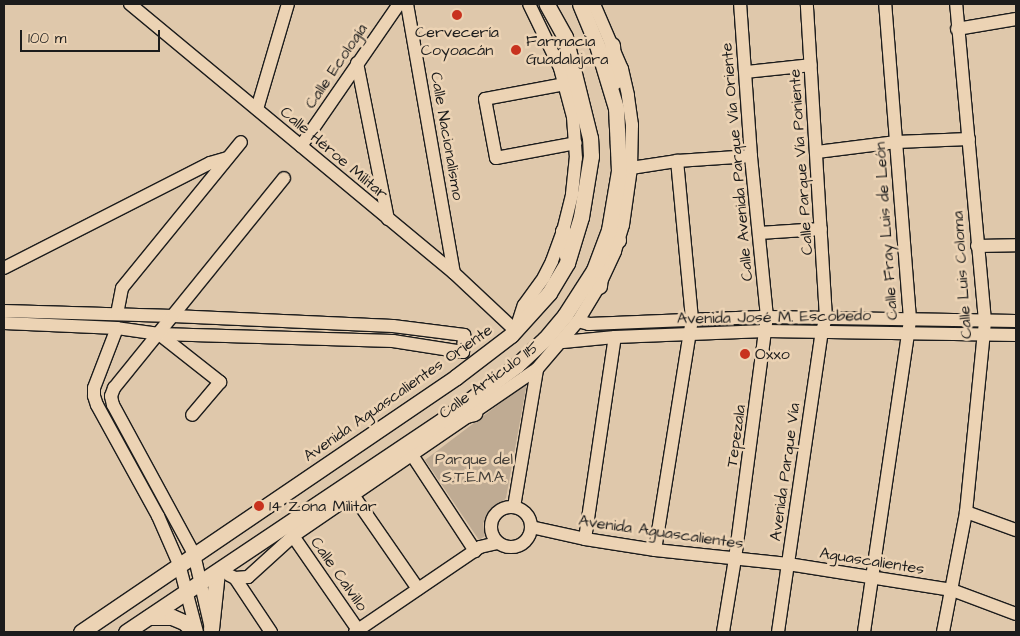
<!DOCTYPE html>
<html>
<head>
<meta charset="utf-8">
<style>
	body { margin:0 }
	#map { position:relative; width:1020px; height:636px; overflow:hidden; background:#dfc8ab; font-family:"Architects Daughter",sans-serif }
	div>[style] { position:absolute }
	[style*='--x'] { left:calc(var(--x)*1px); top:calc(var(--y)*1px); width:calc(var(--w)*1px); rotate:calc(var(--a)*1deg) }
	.green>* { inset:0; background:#bfab93 }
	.roads { filter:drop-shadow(1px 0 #1c1c1c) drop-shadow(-1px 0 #1c1c1c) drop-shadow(0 1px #1c1c1c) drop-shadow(0 -1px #1c1c1c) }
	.minor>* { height:12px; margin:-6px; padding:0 6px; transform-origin:6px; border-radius:6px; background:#ecd3b4 }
	.minor>.ring { margin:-6px; padding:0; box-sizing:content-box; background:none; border:12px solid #ecd3b4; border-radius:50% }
	.major>* { height:15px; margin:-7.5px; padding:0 7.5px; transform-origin:7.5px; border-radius:7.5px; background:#ecd3b4 }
	.dots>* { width:14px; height:14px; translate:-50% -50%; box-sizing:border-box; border:2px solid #ecd3b4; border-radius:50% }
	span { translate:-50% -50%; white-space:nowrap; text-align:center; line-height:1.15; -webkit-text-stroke:5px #ecd3b4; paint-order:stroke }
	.poi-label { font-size:16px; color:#1c1c1c }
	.left { translate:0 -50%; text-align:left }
	.street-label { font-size:16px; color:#1c1c1c }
	.park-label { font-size:16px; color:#45403a }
	.frame { position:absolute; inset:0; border:5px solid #1c1c1c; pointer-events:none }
	.scale { position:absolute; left:20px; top:30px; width:140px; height:22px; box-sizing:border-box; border:2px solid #1c1c1c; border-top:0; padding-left:6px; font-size:15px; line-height:18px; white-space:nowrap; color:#1c1c1c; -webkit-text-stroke:4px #ecd3b4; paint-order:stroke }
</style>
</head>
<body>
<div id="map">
	<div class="green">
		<i style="clip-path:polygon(527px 383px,506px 498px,483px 523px,485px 536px,479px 540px,425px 460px)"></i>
	</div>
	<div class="roads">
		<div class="minor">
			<i style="--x:130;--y:4;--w:421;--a:39.7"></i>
			<i style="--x:454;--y:273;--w:83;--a:43.1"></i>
			<i style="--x:407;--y:4;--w:273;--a:80.1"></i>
			<i style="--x:957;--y:29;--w:60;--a:-9.6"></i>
			<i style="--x:357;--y:63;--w:159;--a:78.8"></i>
			<i style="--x:746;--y:72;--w:65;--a:-6.1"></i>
			<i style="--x:565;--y:84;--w:81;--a:169.4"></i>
			<i style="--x:485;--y:99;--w:60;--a:79.4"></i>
			<i style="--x:496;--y:158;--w:81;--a:-10.6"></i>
			<i style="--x:257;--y:109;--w:109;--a:-73.6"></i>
			<i style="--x:301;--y:146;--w:173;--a:-55.4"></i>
			<i style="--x:817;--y:152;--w:80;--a:-7.2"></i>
			<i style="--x:896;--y:142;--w:73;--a:-2.4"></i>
			<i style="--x:631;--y:168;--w:47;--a:-8.7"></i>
			<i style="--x:677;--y:161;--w:74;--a:-3.9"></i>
			<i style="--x:759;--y:233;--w:62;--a:-3.7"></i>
			<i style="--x:977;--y:246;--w:39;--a:-1"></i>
			<i style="--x:4;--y:268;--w:231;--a:-27"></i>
			<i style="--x:210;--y:163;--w:18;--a:-16"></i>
			<i style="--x:4;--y:311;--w:169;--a:1.7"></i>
			<i style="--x:173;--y:316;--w:220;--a:2.6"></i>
			<i style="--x:393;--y:326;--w:72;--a:7.2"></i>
			<i style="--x:464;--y:335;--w:17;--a:93"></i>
			<i style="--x:463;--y:352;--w:71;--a:-171.1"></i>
			<i style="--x:393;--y:341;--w:234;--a:-178.3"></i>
			<i style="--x:159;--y:334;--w:42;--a:-171.9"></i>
			<i style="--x:117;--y:328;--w:113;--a:-177.5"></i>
			<i style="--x:117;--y:314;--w:26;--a:-79"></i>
			<i style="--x:122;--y:288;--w:188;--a:-50.8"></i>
			<i style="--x:578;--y:321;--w:11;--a:15"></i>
			<i style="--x:589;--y:324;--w:178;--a:-2.3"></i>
			<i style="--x:767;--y:317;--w:249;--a:0.9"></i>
			<i style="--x:117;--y:328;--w:64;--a:111"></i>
			<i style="--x:94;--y:388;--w:8;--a:90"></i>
			<i style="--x:94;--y:396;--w:9;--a:72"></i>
			<i style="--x:97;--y:405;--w:127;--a:61.2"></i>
			<i style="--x:158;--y:516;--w:52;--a:66.4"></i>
			<i style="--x:179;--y:564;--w:70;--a:75.2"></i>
			<i style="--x:516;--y:329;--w:25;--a:-72"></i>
			<i style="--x:524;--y:305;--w:34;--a:-54"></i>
			<i style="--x:544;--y:277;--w:18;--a:-63"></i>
			<i style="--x:552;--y:261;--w:32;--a:-70"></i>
			<i style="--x:563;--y:231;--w:38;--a:-76"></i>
			<i style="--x:572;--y:194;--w:36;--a:-84"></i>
			<i style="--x:576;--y:158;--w:41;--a:-94.2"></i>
			<i style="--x:573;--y:117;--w:51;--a:-104.9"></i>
			<i style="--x:560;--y:68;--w:71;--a:-115.8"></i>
			<i style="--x:159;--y:334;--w:78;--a:38.2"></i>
			<i style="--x:220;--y:382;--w:43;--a:130.3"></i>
			<i style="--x:563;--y:342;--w:52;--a:-5.5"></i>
			<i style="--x:615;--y:337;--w:151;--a:-2.3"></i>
			<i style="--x:766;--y:331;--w:250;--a:0.9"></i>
			<i style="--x:412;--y:455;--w:115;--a:56.7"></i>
			<i style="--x:353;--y:495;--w:114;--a:55.3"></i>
			<i class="ring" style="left:491px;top:507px;width:28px;height:28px"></i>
			<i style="--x:514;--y:507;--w:140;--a:-80.5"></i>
			<i style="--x:966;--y:512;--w:53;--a:19.8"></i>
			<i style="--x:531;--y:527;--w:55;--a:12.5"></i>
			<i style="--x:585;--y:539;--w:71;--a:8.9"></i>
			<i style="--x:655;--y:550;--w:134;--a:6"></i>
			<i style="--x:788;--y:564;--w:166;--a:9"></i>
			<i style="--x:952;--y:590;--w:68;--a:20.6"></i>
			<i style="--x:293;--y:536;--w:114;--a:55.3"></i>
			<i style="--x:585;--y:539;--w:204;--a:-81.6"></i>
			<i style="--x:655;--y:550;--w:234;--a:-80.9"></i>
			<i style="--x:692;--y:319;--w:159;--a:-95.4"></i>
			<i style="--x:229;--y:575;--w:7;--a:27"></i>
			<i style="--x:235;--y:578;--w:65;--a:56.3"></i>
			<i style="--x:235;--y:578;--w:13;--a:-4"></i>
			<i style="--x:248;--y:577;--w:61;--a:-42.3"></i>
			<i style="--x:293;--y:536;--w:296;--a:-34.4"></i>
			<i style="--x:537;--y:369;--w:63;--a:-49.5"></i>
			<i style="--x:578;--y:321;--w:41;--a:-59"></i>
			<i style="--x:599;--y:286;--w:38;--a:-65"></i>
			<i style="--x:615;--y:251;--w:27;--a:-73"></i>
			<i style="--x:623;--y:225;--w:58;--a:-82"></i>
			<i style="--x:631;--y:168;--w:43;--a:-88.7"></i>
			<i style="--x:632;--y:125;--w:30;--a:-98"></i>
			<i style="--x:628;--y:95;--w:27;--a:-103"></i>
			<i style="--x:622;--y:69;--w:71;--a:-113.3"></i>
			<i style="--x:210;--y:624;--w:72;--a:-102.9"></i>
			<i style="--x:194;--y:554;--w:170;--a:-118.5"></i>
			<i style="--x:113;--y:405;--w:9;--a:-103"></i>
			<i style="--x:111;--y:396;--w:9;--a:-69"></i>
			<i style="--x:114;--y:388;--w:270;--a:-51"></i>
			<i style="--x:355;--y:632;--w:151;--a:-34.2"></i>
			<i style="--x:480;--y:547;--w:18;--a:-13"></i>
			<i style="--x:723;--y:632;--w:74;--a:-80.7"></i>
			<i style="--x:735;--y:559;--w:244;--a:-82.5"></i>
			<i style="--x:767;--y:317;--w:162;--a:-95.7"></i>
			<i style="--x:751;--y:156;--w:152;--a:-94.1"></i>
			<i style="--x:778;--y:632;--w:304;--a:-81.7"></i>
			<i style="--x:822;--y:331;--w:14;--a:-73"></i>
			<i style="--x:826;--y:318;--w:315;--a:-93.5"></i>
			<i style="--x:864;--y:632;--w:316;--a:-81.6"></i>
			<i style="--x:910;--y:319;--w:316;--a:-94.5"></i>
			<i style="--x:943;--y:632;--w:122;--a:-79.1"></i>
			<i style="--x:966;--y:512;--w:192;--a:-84.3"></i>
			<i style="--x:985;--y:321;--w:318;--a:-95.2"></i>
		</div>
		<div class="major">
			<i style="--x:612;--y:45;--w:37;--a:87"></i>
			<i style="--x:563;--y:231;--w:26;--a:81"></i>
			<i style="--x:599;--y:286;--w:36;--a:-85"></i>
			<i style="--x:602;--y:250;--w:19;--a:-32"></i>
			<i style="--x:450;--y:419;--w:25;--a:-14"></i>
			<i style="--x:149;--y:617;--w:23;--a:0"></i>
			<i style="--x:172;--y:617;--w:13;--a:23"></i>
			<i style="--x:184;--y:622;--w:14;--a:45"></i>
			<i style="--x:211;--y:629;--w:57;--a:-84"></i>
			<i style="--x:81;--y:632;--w:453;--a:-34.2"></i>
			<i style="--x:456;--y:377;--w:69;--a:-37.4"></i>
			<i style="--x:511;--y:335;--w:57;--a:-47.9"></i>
			<i style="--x:549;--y:293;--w:35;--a:-59"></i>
			<i style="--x:567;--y:263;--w:48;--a:-73.1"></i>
			<i style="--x:581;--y:217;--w:62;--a:-80.7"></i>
			<i style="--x:591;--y:156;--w:18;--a:-93"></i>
			<i style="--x:590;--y:138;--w:104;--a:-103.9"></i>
			<i style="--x:565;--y:37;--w:38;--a:-119"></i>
			<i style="--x:126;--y:632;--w:381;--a:-33.8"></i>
			<i style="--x:443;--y:420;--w:92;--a:-36.6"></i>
			<i style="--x:517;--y:365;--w:38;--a:-43"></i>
			<i style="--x:545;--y:339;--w:31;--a:-50"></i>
			<i style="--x:565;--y:315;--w:54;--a:-57.2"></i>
			<i style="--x:594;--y:270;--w:43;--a:-69.4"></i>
			<i style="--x:609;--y:230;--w:60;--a:-80.4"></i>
			<i style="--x:619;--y:171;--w:63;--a:-92.7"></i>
			<i style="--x:616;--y:108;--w:66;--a:-106.8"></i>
			<i style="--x:597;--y:45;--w:44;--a:-112.5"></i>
		</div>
	</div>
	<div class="dots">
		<i style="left:457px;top:15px;background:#c8321e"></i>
		<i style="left:516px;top:50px;background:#c8321e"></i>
		<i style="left:745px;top:354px;background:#c8321e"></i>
		<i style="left:259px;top:506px;background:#c8321e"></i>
	</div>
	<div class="poi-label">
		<span style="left:457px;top:41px">Cervecería<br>Coyoacán</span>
		<span class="left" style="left:526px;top:50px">Farmacia<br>Guadalajara</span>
		<span class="left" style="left:755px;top:354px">Oxxo</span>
		<span class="left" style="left:269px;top:506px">14 Zona Militar</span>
	</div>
	<div class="street-label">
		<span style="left:336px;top:66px;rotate:-56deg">Calle Ecología</span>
		<span style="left:447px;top:136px;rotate:80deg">Calle Nacionalismo</span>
		<span style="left:334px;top:153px;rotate:40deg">Calle Héroe Militar</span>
		<span style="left:737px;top:162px;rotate:-95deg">Calle Avenida Parque Vía Oriente</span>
		<span style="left:801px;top:162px;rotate:-94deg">Calle Parque Vía Poniente</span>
		<span style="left:886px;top:231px;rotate:-94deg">Calle Fray Luis de León</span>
		<span style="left:962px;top:275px;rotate:-94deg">Calle Luis Coloma</span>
		<span style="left:774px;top:317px;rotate:-1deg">Avenida José M. Escobedo</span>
		<span style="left:489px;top:380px;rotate:-36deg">Calle Artículo 115</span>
		<span style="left:398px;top:393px;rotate:-35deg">Avenida Aguascalientes Oriente</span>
		<span style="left:736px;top:436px;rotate:-82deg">Tepezala</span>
		<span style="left:785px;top:472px;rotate:-82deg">Avenida Parque Vía</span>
		<span style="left:661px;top:532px;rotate:8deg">Avenida Aguascalientes</span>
		<span style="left:872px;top:561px;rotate:9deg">Aguascalientes</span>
		<span style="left:339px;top:574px;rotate:55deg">Calle Calvillo</span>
	</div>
	<div class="park-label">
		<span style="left:474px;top:468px">Parque del<br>S.T.E.M.A.</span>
	</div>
	<div class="frame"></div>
	<div class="scale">100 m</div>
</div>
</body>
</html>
